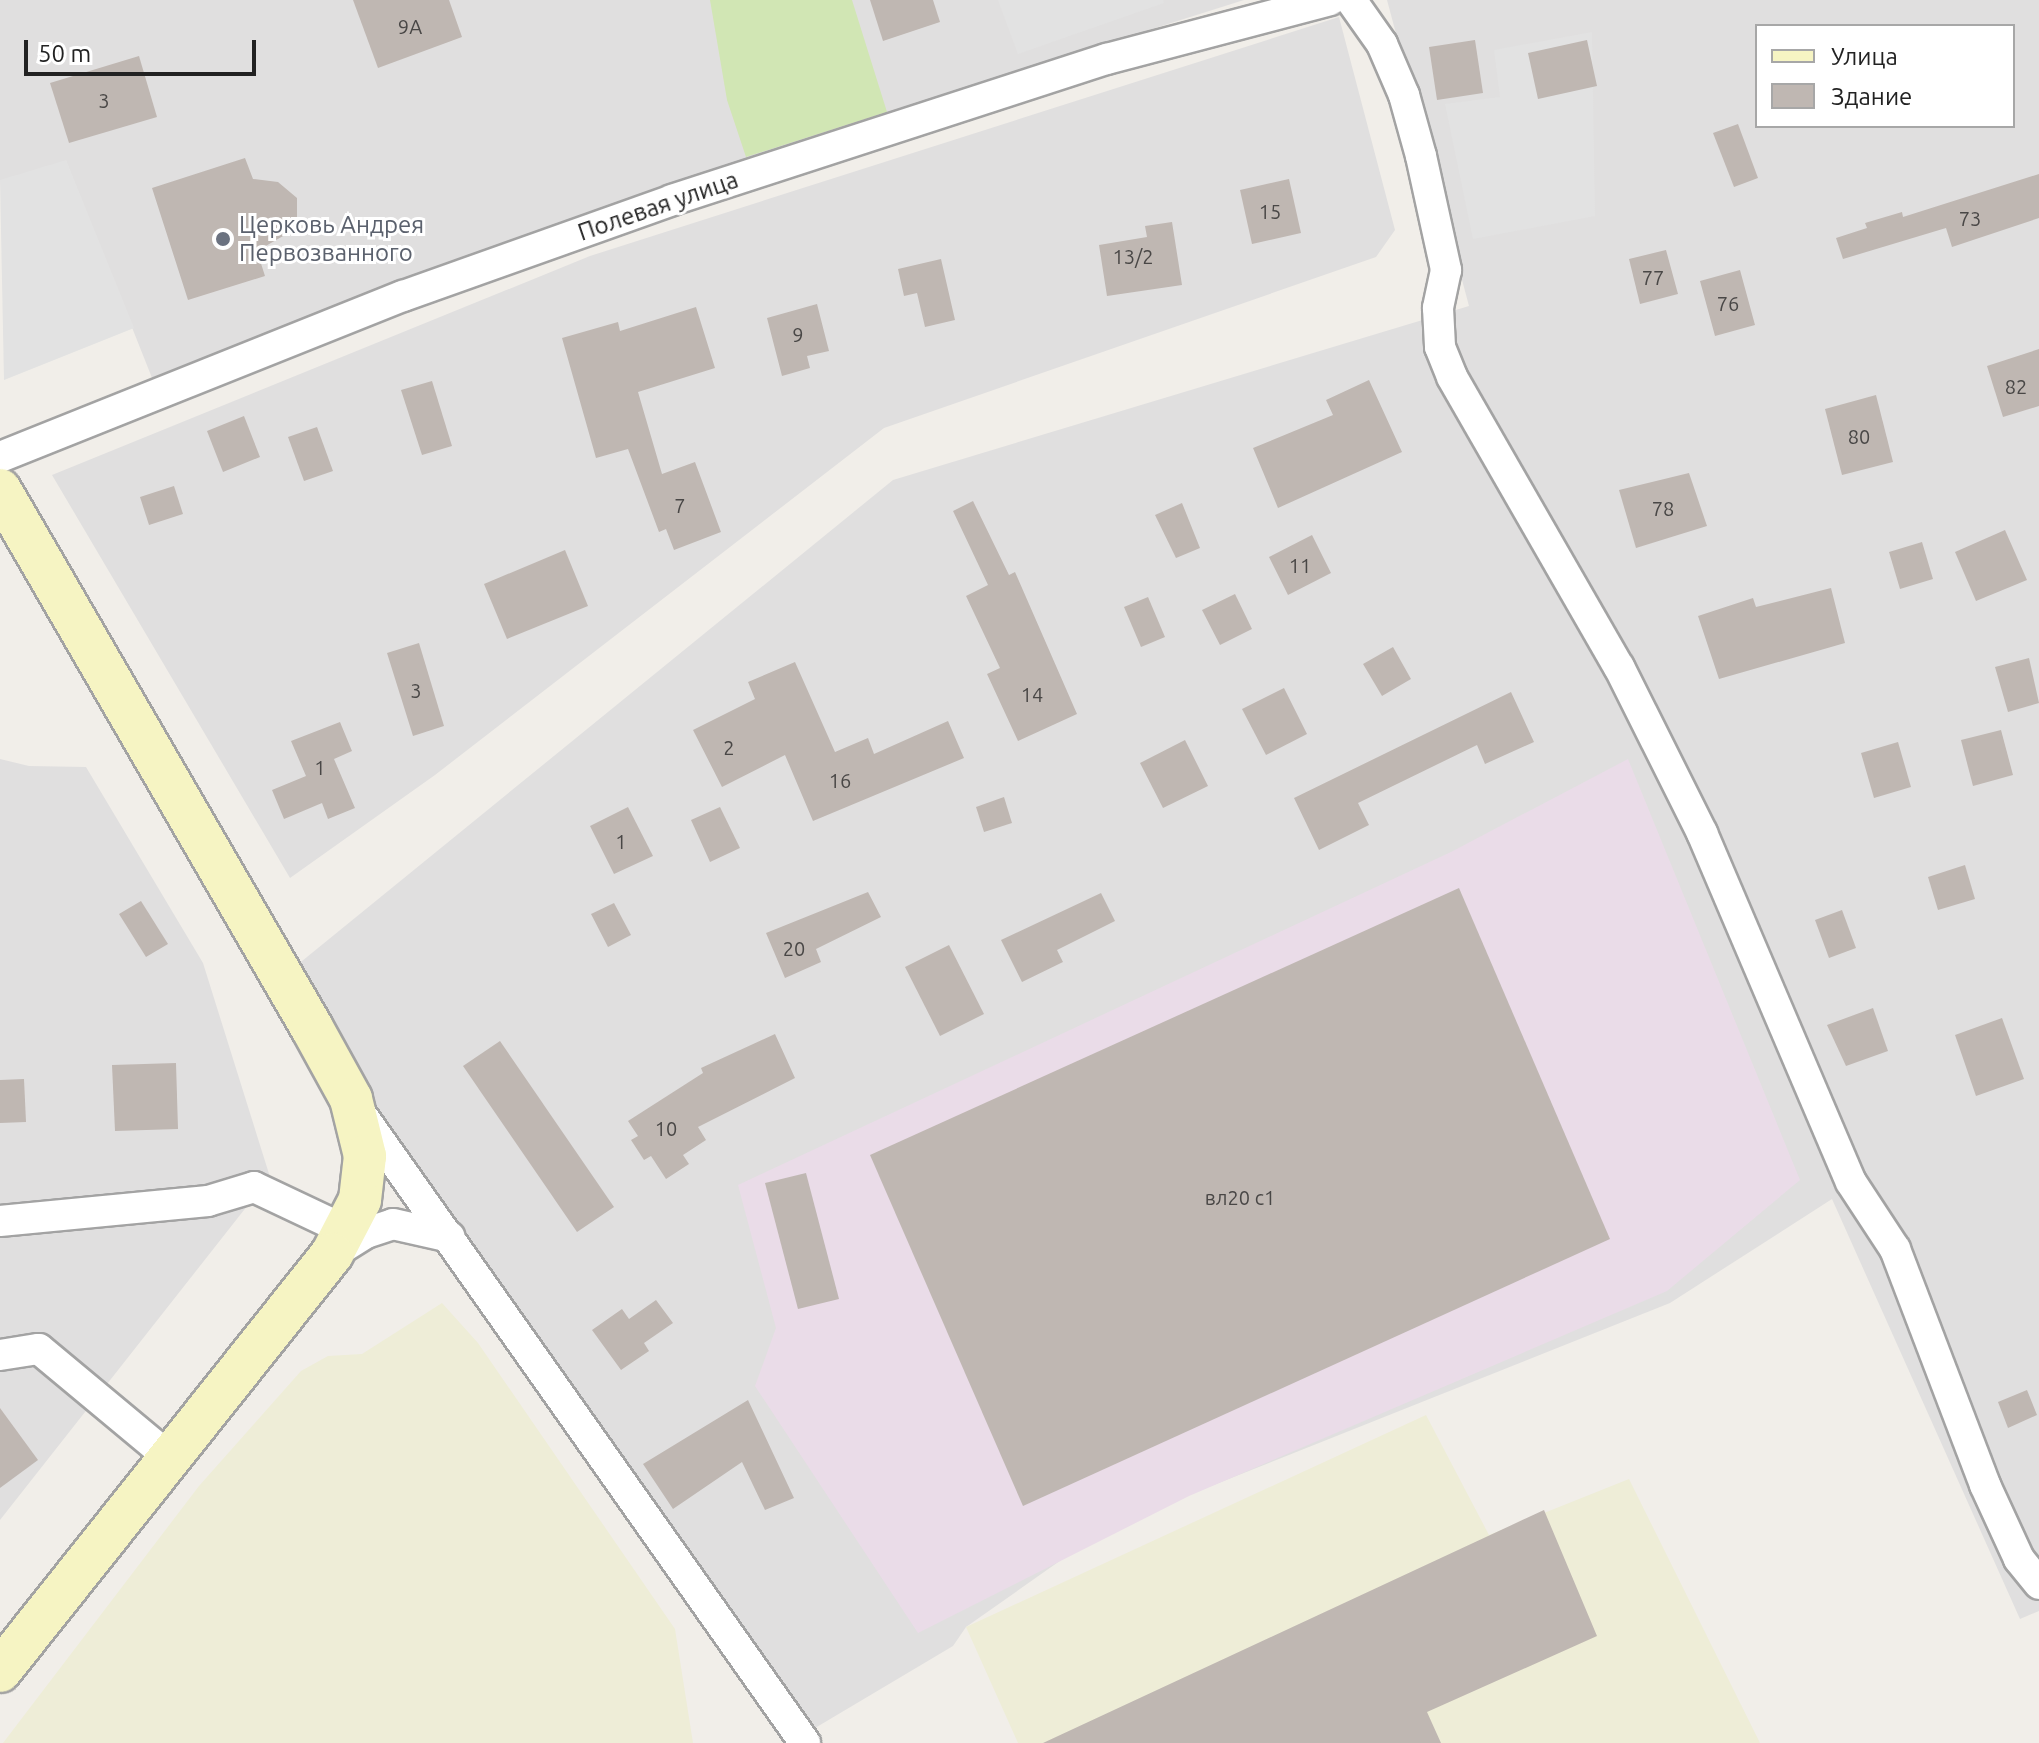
<!DOCTYPE html>
<html>
<head>
<meta charset="utf-8">
<style>
	body { margin:0 }
	#map { position:relative; width:2039px; height:1743px; overflow:hidden; background:#f1eee9; font-family:Ubuntu,sans-serif }
	div>[style] { position:absolute }
	[style*='--x'] { left:calc(var(--x)*1px); top:calc(var(--y)*1px); width:calc(var(--w)*1px); rotate:calc(var(--a)*1deg) }
	.residential>* { inset:0; background:#e0dfdf }
	.industrial>* { inset:0; background:#eadce8 }
	.farmland>* { inset:0; background:#eeedd7 }
	.grass>* { inset:0; background:#d1e6b4 }
	.parking>* { inset:0; background:#e2e2e2 }
	.building>* { inset:0; background:#bfb7b2 }
	.roads { filter:drop-shadow(2px 0 #a3a3a3) drop-shadow(-2px 0 #a3a3a3) drop-shadow(0 2px #a3a3a3) drop-shadow(0 -2px #a3a3a3) }
	.minor>* { height:30px; margin:-15px; padding:0 15px; transform-origin:15px; border-radius:15px; background:#fff }
	.secondary>* { height:42px; margin:-21px; padding:0 21px; transform-origin:21px; border-radius:21px; background:#f6f4c3 }
	.dots>* { width:22px; height:22px; translate:-50% -50%; box-sizing:border-box; border:4px solid #fff; border-radius:50% }
	span { translate:-50% -50%; white-space:nowrap; text-align:center; line-height:1.15; -webkit-text-stroke:6px #fff; paint-order:stroke }
	.number-label { font-size:20px; color:#494746 }
	.number-label span { -webkit-text-stroke-width:0 }
	.street-label { font-size:24px; color:#222 }
	.worship-label { font-size:24px; color:#5b616d }
	.left { translate:0 -50%; text-align:left }
	.legend { position:absolute; left:1755px; top:24px; width:260px; height:104px; box-sizing:border-box; background:#fff; border:2px solid #a7a7a7; margin:0; padding:10px 14px; list-style:none; font-size:24px; color:#222 }
	.legend li { display:flex; align-items:center; gap:16px; height:40px }
	.legend b { width:40px; border:2px solid #a7a7a7 }
	.scale { position:absolute; left:24px; top:40px; width:232px; height:36px; box-sizing:border-box; border:4px solid #222; border-top:0; padding-left:10px; font-size:24px; line-height:28px; white-space:nowrap; color:#222; -webkit-text-stroke:6px #fff; paint-order:stroke }
</style>
</head>
<body>
<div id="map">
	<div class="residential">
		<i style="clip-path:polygon(0 0,1244px 0,810px 137px,158px 393px,66px 161px,0 181px)"></i>
		<i style="clip-path:polygon(evenodd,1387px 0,2039px 0,2039px 1611px,2020px 1619px,1832px 1199px,1670px 1303px,1108px 1527px,966px 1627px,953px 1646px,810px 1731px,388px 1128px,291px 970px,893px 480px,1469px 306px,1387px 0,1757px 26px,2013px 26px,2013px 126px,1757px 126px,1757px 26px)"></i>
		<i style="clip-path:polygon(1339px 17px,1395px 230px,1376px 257px,884px 428px,435px 775px,290px 878px,52px 475px,590px 256px)"></i>
		<i style="clip-path:polygon(0 759px,29px 766px,86px 767px,203px 963px,270px 1177px,0 1520px)"></i>
	</div>
	<div class="industrial">
		<i style="clip-path:polygon(1628px 759px,1800px 1180px,1667px 1291px,1189px 1496px,918px 1633px,755px 1386px,776px 1328px,738px 1185px,1451px 852px)"></i>
	</div>
	<div class="farmland">
		<i style="clip-path:polygon(442px 1303px,478px 1343px,675px 1629px,693px 1743px,3px 1743px,199px 1486px,301px 1371px,328px 1356px,362px 1354px)"></i>
		<i style="clip-path:polygon(1426px 1415px,1489px 1535px,1629px 1479px,1760px 1743px,1018px 1743px,966px 1627px)"></i>
	</div>
	<div class="grass">
		<i style="clip-path:polygon(710px 0,852px 0,887px 112px,746px 157px,727px 100px)"></i>
	</div>
	<div class="parking">
		<i style="clip-path:polygon(998px 0,1163px 0,1164px 3px,1018px 54px)"></i>
		<i style="clip-path:polygon(1592px 32px,1595px 216px,1473px 239px,1445px 104px,1500px 97px,1494px 50px)"></i>
		<i style="clip-path:polygon(66px 160px,134px 328px,4px 380px,0 180px)"></i>
	</div>
	<div class="building">
		<i style="clip-path:polygon(353px 0,449px 0,462px 37px,378px 68px)"></i>
		<i style="clip-path:polygon(870px 0,933px 0,940px 22px,883px 41px)"></i>
		<i style="clip-path:polygon(1475px 40px,1483px 93px,1437px 100px,1429px 47px)"></i>
		<i style="clip-path:polygon(1587px 40px,1597px 86px,1538px 99px,1528px 53px)"></i>
		<i style="clip-path:polygon(139px 56px,157px 117px,69px 143px,50px 83px)"></i>
		<i style="clip-path:polygon(1738px 124px,1758px 178px,1734px 187px,1713px 133px)"></i>
		<i style="clip-path:polygon(245px 158px,253px 179px,278px 182px,297px 198px,297px 228px,257px 251px,265px 276px,188px 300px,152px 188px)"></i>
		<i style="clip-path:polygon(2039px 174px,2039px 218px,1952px 247px,1946px 228px,1843px 259px,1836px 238px,1867px 228px,1865px 223px,1902px 212px,1903px 217px)"></i>
		<i style="clip-path:polygon(1289px 179px,1301px 233px,1252px 244px,1240px 190px)"></i>
		<i style="clip-path:polygon(1172px 222px,1182px 285px,1107px 296px,1099px 245px,1147px 237px,1145px 226px)"></i>
		<i style="clip-path:polygon(1666px 250px,1678px 294px,1640px 304px,1629px 259px)"></i>
		<i style="clip-path:polygon(941px 259px,955px 320px,925px 327px,917px 293px,904px 296px,898px 269px)"></i>
		<i style="clip-path:polygon(1740px 270px,1755px 325px,1715px 336px,1700px 281px)"></i>
		<i style="clip-path:polygon(817px 304px,829px 351px,807px 356px,810px 368px,782px 376px,767px 318px)"></i>
		<i style="clip-path:polygon(696px 307px,715px 368px,638px 392px,662px 474px,695px 462px,721px 532px,674px 550px,666px 529px,659px 532px,628px 449px,596px 458px,562px 338px,618px 322px,620px 331px)"></i>
		<i style="clip-path:polygon(2039px 349px,2039px 406px,2003px 417px,1987px 366px)"></i>
		<i style="clip-path:polygon(1369px 380px,1402px 452px,1278px 508px,1253px 448px,1333px 415px,1326px 400px)"></i>
		<i style="clip-path:polygon(432px 381px,452px 446px,422px 455px,401px 390px)"></i>
		<i style="clip-path:polygon(1876px 395px,1893px 462px,1842px 475px,1825px 409px)"></i>
		<i style="clip-path:polygon(244px 416px,260px 457px,223px 472px,207px 431px)"></i>
		<i style="clip-path:polygon(317px 427px,333px 471px,304px 481px,288px 437px)"></i>
		<i style="clip-path:polygon(1689px 473px,1707px 526px,1636px 548px,1619px 490px)"></i>
		<i style="clip-path:polygon(174px 486px,183px 514px,149px 525px,140px 497px)"></i>
		<i style="clip-path:polygon(973px 501px,1009px 575px,1015px 572px,1077px 714px,1018px 741px,987px 674px,1000px 668px,966px 596px,988px 585px,953px 511px)"></i>
		<i style="clip-path:polygon(1182px 503px,1200px 548px,1176px 558px,1155px 515px)"></i>
		<i style="clip-path:polygon(2005px 530px,2027px 580px,1976px 601px,1955px 552px)"></i>
		<i style="clip-path:polygon(1312px 535px,1331px 573px,1288px 595px,1269px 557px)"></i>
		<i style="clip-path:polygon(1922px 542px,1933px 579px,1900px 589px,1889px 552px)"></i>
		<i style="clip-path:polygon(565px 550px,588px 606px,507px 639px,484px 584px)"></i>
		<i style="clip-path:polygon(1831px 588px,1845px 643px,1719px 679px,1698px 616px,1753px 598px,1756px 607px)"></i>
		<i style="clip-path:polygon(1235px 594px,1252px 629px,1220px 645px,1202px 610px)"></i>
		<i style="clip-path:polygon(1148px 597px,1165px 637px,1141px 647px,1124px 607px)"></i>
		<i style="clip-path:polygon(419px 643px,444px 726px,413px 736px,387px 653px)"></i>
		<i style="clip-path:polygon(1393px 647px,1411px 679px,1382px 696px,1363px 664px)"></i>
		<i style="clip-path:polygon(2029px 658px,2039px 703px,2008px 712px,1995px 667px)"></i>
		<i style="clip-path:polygon(795px 662px,835px 752px,868px 738px,874px 754px,948px 721px,964px 758px,813px 821px,785px 755px,722px 787px,693px 730px,755px 699px,748px 682px)"></i>
		<i style="clip-path:polygon(1284px 688px,1307px 734px,1266px 755px,1242px 709px)"></i>
		<i style="clip-path:polygon(1511px 692px,1534px 742px,1485px 764px,1477px 745px,1358px 803px,1369px 825px,1319px 850px,1294px 798px)"></i>
		<i style="clip-path:polygon(340px 722px,352px 751px,334px 759px,355px 808px,328px 819px,322px 803px,284px 819px,272px 790px,306px 776px,291px 741px)"></i>
		<i style="clip-path:polygon(2001px 730px,2013px 775px,1973px 786px,1961px 740px)"></i>
		<i style="clip-path:polygon(1185px 740px,1208px 786px,1163px 808px,1140px 763px)"></i>
		<i style="clip-path:polygon(1898px 742px,1911px 787px,1874px 798px,1861px 753px)"></i>
		<i style="clip-path:polygon(1004px 797px,1012px 823px,984px 832px,976px 807px)"></i>
		<i style="clip-path:polygon(628px 807px,653px 856px,614px 874px,590px 826px)"></i>
		<i style="clip-path:polygon(720px 807px,740px 848px,710px 862px,691px 820px)"></i>
		<i style="clip-path:polygon(1965px 865px,1975px 899px,1938px 910px,1928px 877px)"></i>
		<i style="clip-path:polygon(1459px 888px,1610px 1239px,1023px 1506px,870px 1155px)"></i>
		<i style="clip-path:polygon(868px 892px,881px 917px,816px 949px,821px 962px,785px 978px,766px 933px)"></i>
		<i style="clip-path:polygon(1101px 893px,1115px 921px,1057px 950px,1063px 962px,1022px 982px,1001px 940px)"></i>
		<i style="clip-path:polygon(141px 901px,168px 944px,146px 957px,119px 914px)"></i>
		<i style="clip-path:polygon(614px 903px,631px 935px,608px 947px,591px 914px)"></i>
		<i style="clip-path:polygon(1842px 910px,1856px 948px,1829px 958px,1815px 920px)"></i>
		<i style="clip-path:polygon(949px 945px,984px 1014px,940px 1036px,905px 967px)"></i>
		<i style="clip-path:polygon(1873px 1008px,1888px 1051px,1846px 1066px,1827px 1025px)"></i>
		<i style="clip-path:polygon(2002px 1018px,2024px 1079px,1976px 1096px,1955px 1035px)"></i>
		<i style="clip-path:polygon(775px 1034px,795px 1078px,698px 1127px,706px 1140px,683px 1155px,689px 1164px,666px 1179px,651px 1156px,644px 1160px,631px 1140px,638px 1136px,628px 1121px,703px 1073px,701px 1068px)"></i>
		<i style="clip-path:polygon(500px 1041px,614px 1207px,577px 1232px,463px 1066px)"></i>
		<i style="clip-path:polygon(176px 1063px,178px 1129px,115px 1131px,112px 1065px)"></i>
		<i style="clip-path:polygon(24px 1079px,26px 1122px,0 1123px,0 1080px)"></i>
		<i style="clip-path:polygon(806px 1173px,839px 1299px,798px 1309px,765px 1183px)"></i>
		<i style="clip-path:polygon(656px 1300px,673px 1323px,644px 1343px,649px 1351px,621px 1370px,592px 1330px,622px 1309px,629px 1319px)"></i>
		<i style="clip-path:polygon(2027px 1390px,2037px 1415px,2008px 1428px,1998px 1402px)"></i>
		<i style="clip-path:polygon(748px 1400px,794px 1498px,765px 1510px,742px 1462px,673px 1509px,643px 1464px)"></i>
		<i style="clip-path:polygon(0 1408px,38px 1460px,0 1488px)"></i>
		<i style="clip-path:polygon(1544px 1510px,1597px 1636px,1427px 1712px,1441px 1743px,1043px 1743px)"></i>
	</div>
	<div class="roads">
		<div class="minor">
			<i style="--x:1351;--y:0;--w:54;--a:54.8"></i>
			<i style="--x:1382;--y:44;--w:56;--a:66.7"></i>
			<i style="--x:1404;--y:95;--w:63;--a:74.4"></i>
			<i style="--x:1421;--y:156;--w:117;--a:77.6"></i>
			<i style="--x:1446;--y:270;--w:39;--a:102"></i>
			<i style="--x:1438;--y:308;--w:39;--a:87"></i>
			<i style="--x:1440;--y:347;--w:32;--a:68"></i>
			<i style="--x:1452;--y:377;--w:335;--a:60.1"></i>
			<i style="--x:1619;--y:667;--w:186;--a:63.4"></i>
			<i style="--x:1702;--y:833;--w:379;--a:66.9"></i>
			<i style="--x:1851;--y:1182;--w:80;--a:56.7"></i>
			<i style="--x:1895;--y:1249;--w:253;--a:69.1"></i>
			<i style="--x:1985;--y:1485;--w:81;--a:65.3"></i>
			<i style="--x:2019;--y:1559;--w:32;--a:51"></i>
			<i style="--x:0;--y:457;--w:434;--a:-21.8"></i>
			<i style="--x:403;--y:296;--w:286;--a:-19.6"></i>
			<i style="--x:672;--y:200;--w:457;--a:-18"></i>
			<i style="--x:1107;--y:59;--w:231;--a:-14.8"></i>
			<i style="--x:361;--y:1114;--w:770;--a:54.78"></i>
			<i style="--x:0;--y:1221;--w:209;--a:-5.5"></i>
			<i style="--x:208;--y:1201;--w:48;--a:-16.9"></i>
			<i style="--x:254;--y:1187;--w:103;--a:25.3"></i>
			<i style="--x:334;--y:1253;--w:38;--a:-32"></i>
			<i style="--x:366;--y:1233;--w:28;--a:-18"></i>
			<i style="--x:393;--y:1224;--w:58;--a:12.8"></i>
			<i style="--x:0;--y:1355;--w:39;--a:-9"></i>
			<i style="--x:39;--y:1349;--w:170;--a:39.8"></i>
		</div>
		<div class="secondary">
			<i style="--x:0;--y:490;--w:622;--a:59.89"></i>
			<i style="--x:312;--y:1028;--w:81;--a:61.2"></i>
			<i style="--x:351;--y:1099;--w:59;--a:76.2"></i>
			<i style="--x:365;--y:1156;--w:44;--a:96.5"></i>
			<i style="--x:360;--y:1200;--w:61;--a:117.4"></i>
			<i style="--x:332;--y:1254;--w:533;--a:128.53"></i>
		</div>
	</div>
	<div class="dots">
		<i style="left:223px;top:239px;background:#6b7280"></i>
	</div>
	<div class="number-label">
		<span style="left:410px;top:26px">9А</span>
		<span style="left:104px;top:100px">3</span>
		<span style="left:1270px;top:211px">15</span>
		<span style="left:1970px;top:218px">73</span>
		<span style="left:1133px;top:256px">13/2</span>
		<span style="left:1653px;top:277px">77</span>
		<span style="left:1728px;top:303px">76</span>
		<span style="left:798px;top:334px">9</span>
		<span style="left:2016px;top:386px">82</span>
		<span style="left:1859px;top:436px">80</span>
		<span style="left:680px;top:505px">7</span>
		<span style="left:1663px;top:508px">78</span>
		<span style="left:1300px;top:565px">11</span>
		<span style="left:416px;top:690px">3</span>
		<span style="left:1032px;top:694px">14</span>
		<span style="left:729px;top:747px">2</span>
		<span style="left:320px;top:767px">1</span>
		<span style="left:840px;top:780px">16</span>
		<span style="left:621px;top:841px">1</span>
		<span style="left:794px;top:948px">20</span>
		<span style="left:666px;top:1128px">10</span>
		<span style="left:1240px;top:1197px">вл20 с1</span>
	</div>
	<div class="street-label">
		<span style="left:658px;top:206px;rotate:-19deg">Полевая улица</span>
	</div>
	<div class="worship-label">
		<span class="left" style="left:239px;top:239px">Церковь Андрея<br>Первозванного</span>
	</div>
	<ul class="legend">
	<li><b style="height:10px;background:#f6f4c3"></b>Улица</li>
	<li><b style="height:22px;background:#bfb7b2"></b>Здание</li>
	</ul>
	<div class="scale">50 m</div>
</div>
</body>
</html>
